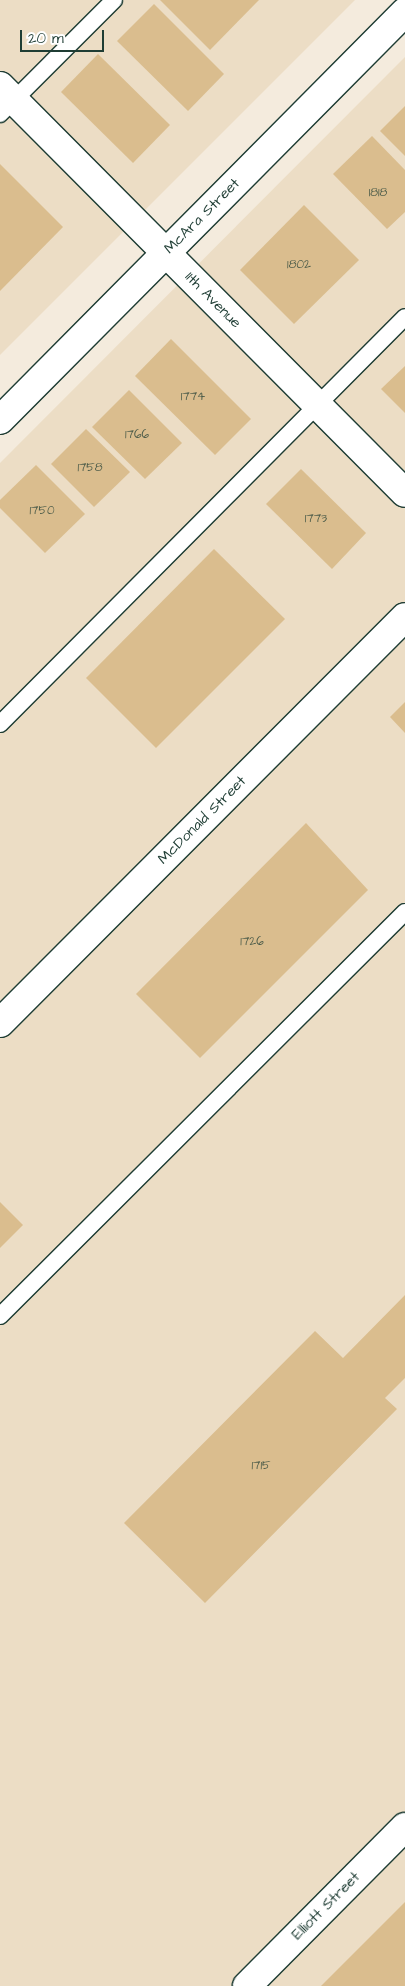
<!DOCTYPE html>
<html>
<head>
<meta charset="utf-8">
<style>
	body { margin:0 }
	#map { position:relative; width:405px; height:1986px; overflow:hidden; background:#f4ebdd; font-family:"Architects Daughter",sans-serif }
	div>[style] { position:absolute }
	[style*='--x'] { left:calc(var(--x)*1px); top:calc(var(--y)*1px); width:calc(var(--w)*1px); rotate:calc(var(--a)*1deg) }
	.built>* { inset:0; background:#ecddc5 }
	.building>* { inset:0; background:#dabd8e }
	.roads { filter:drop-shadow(1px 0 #1f3d34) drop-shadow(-1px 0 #1f3d34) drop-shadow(0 1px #1f3d34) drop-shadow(0 -1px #1f3d34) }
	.service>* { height:16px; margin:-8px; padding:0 8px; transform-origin:8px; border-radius:8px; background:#fff }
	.minor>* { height:28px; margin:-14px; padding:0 14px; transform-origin:14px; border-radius:14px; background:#fff }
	span { translate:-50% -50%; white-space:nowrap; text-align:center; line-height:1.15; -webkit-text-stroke:4.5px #fff; paint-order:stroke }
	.number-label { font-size:12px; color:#4e5d4a }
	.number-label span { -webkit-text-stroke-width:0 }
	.street-label { font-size:15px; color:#1f3d34 }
	.scale { position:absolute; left:20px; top:30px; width:84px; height:22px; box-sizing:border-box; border:2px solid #1f3d34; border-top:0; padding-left:6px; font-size:15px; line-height:18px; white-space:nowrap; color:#1f3d34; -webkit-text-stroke:4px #fff; paint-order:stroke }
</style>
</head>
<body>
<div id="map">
	<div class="built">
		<i style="clip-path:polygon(0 0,355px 0,0 355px)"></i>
		<i style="clip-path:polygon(405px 57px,405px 1986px,0 1986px,0 463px)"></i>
	</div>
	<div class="building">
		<i style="clip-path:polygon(160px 0,259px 0,210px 50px)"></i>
		<i style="clip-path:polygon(154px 4px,224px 74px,188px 111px,117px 41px)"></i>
		<i style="clip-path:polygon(98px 54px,170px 125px,133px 163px,61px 92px)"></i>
		<i style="clip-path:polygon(405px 106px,405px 156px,380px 131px)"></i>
		<i style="clip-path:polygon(372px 136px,405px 170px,405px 212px,387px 229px,333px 174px)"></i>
		<i style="clip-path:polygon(0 164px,63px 227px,0 291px)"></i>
		<i style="clip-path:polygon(304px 205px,359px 260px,294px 324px,240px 270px)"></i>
		<i style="clip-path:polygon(171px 339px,251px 419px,215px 455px,135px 376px)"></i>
		<i style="clip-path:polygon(405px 366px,405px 413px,381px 389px)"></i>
		<i style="clip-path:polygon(129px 390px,182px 443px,145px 479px,92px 427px)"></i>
		<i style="clip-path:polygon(86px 429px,130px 472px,94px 507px,51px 464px)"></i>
		<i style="clip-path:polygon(36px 465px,85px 514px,45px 553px,0 508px,0 500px)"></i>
		<i style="clip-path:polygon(301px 469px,366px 533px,332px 569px,266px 504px)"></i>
		<i style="clip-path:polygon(214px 549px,285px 619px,156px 748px,86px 678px)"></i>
		<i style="clip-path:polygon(405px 702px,405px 733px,390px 717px)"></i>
		<i style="clip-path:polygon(306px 823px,368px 890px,200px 1058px,136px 994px)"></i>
		<i style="clip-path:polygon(0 1202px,23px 1225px,0 1248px)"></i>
		<i style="clip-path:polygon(405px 1295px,405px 1378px,385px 1398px,397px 1409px,205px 1603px,124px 1523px,315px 1331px,343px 1358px)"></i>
		<i style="clip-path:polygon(405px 1902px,405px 1986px,321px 1986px)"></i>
	</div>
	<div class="roads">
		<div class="service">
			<i style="--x:0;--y:114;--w:161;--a:-45"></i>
			<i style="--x:0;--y:724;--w:574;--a:-45.14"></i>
			<i style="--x:0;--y:1316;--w:572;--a:-44.93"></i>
		</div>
		<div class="minor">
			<i style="--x:0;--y:86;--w:574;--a:45.14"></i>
			<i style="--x:0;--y:420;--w:575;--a:-45.21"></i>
			<i style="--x:0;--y:1023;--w:573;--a:-45.07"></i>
			<i style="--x:247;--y:1986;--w:224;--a:-45.2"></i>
		</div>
	</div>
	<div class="number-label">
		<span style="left:378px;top:193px">1818</span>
		<span style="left:299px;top:265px">1802</span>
		<span style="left:193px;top:397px">1774</span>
		<span style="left:137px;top:435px">1766</span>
		<span style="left:90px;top:468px">1758</span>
		<span style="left:42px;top:511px">1750</span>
		<span style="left:316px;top:519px">1773</span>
		<span style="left:252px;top:942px">1726</span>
		<span style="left:261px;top:1466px">1715</span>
	</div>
	<div class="street-label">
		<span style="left:202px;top:216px;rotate:-45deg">McAra Street</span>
		<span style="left:213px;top:300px;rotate:45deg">11th Avenue</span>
		<span style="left:202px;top:820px;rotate:-45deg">McDonald Street</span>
		<span style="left:326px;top:1906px;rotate:-45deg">Elliott Street</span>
	</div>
	<div class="scale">20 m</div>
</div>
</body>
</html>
